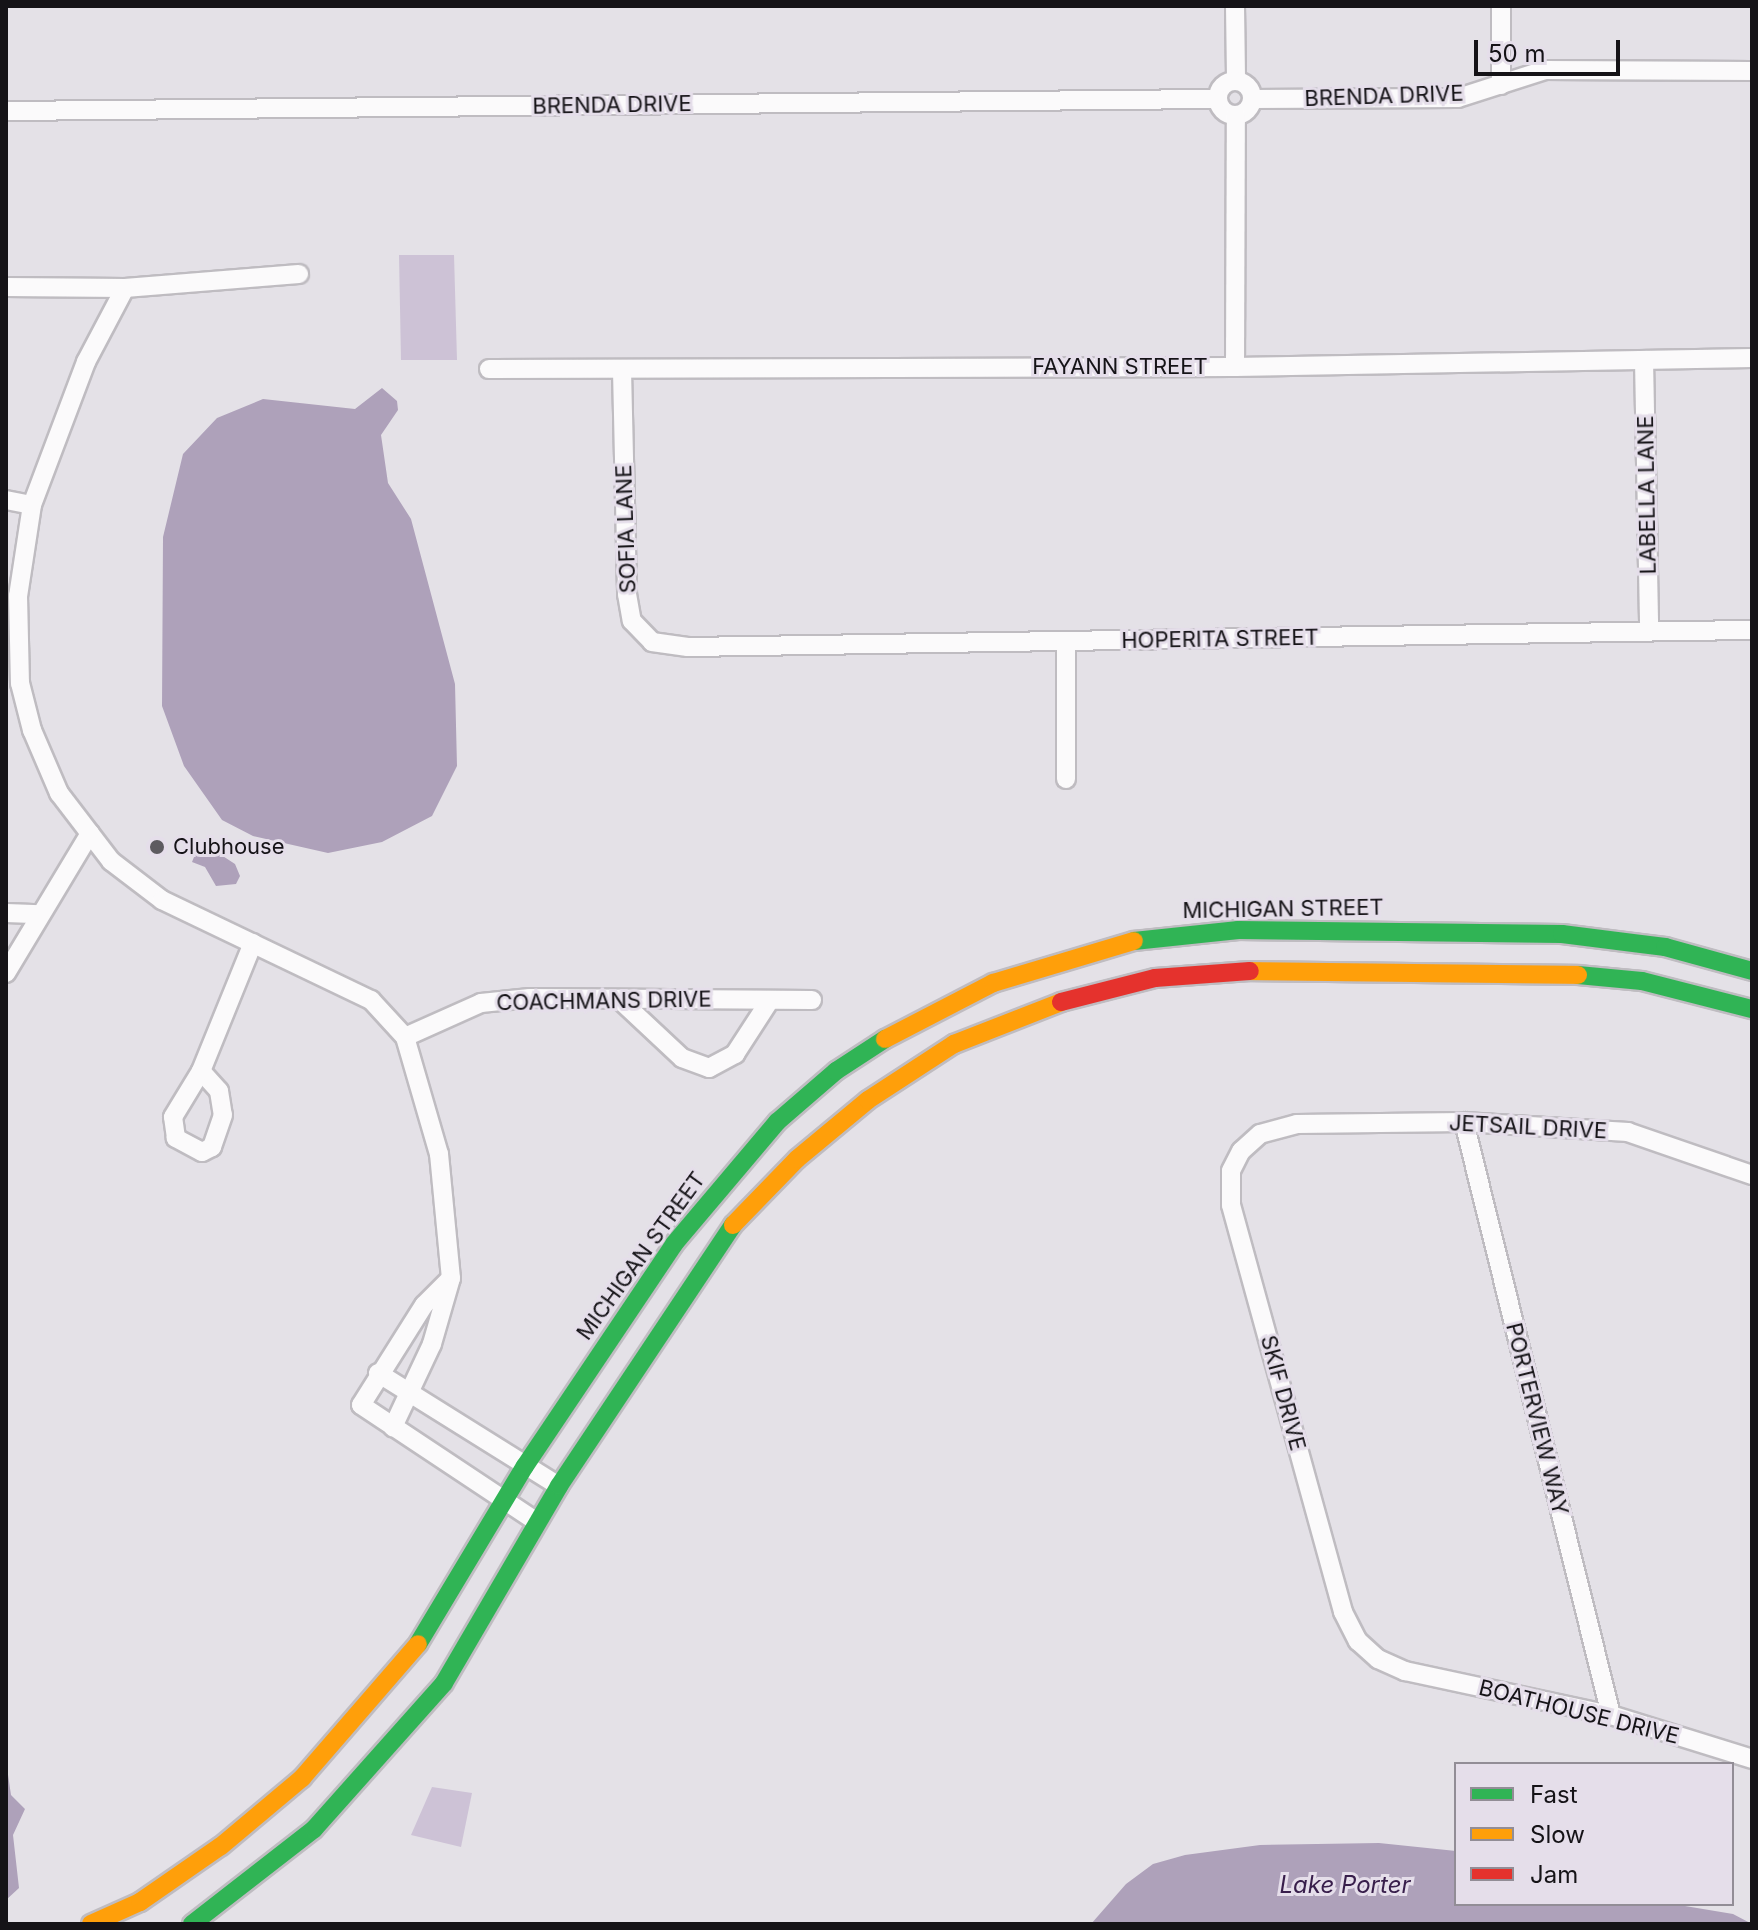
<!DOCTYPE html>
<html>
<head>
<meta charset="utf-8">
<style>
	body { margin:0 }
	#map { position:relative; width:1758px; height:1930px; overflow:hidden; background:#e4e1e7; font-family:Inter,sans-serif }
	div>[style] { position:absolute }
	[style*='--x'] { left:calc(var(--x)*1px); top:calc(var(--y)*1px); width:calc(var(--w)*1px); rotate:calc(var(--a)*1deg) }
	.green>* { inset:0; background:#cdc2d6 }
	.water>* { inset:0; background:#aea1ba }
	.roads { filter:drop-shadow(2px 0 #bfbcc1) drop-shadow(-2px 0 #bfbcc1) drop-shadow(0 2px #bfbcc1) drop-shadow(0 -2px #bfbcc1) }
	.street>* { height:18px; margin:-9px; padding:0 9px; transform-origin:9px; border-radius:9px; background:#fbfafb }
	.street>.ring { margin:-9px; padding:0; box-sizing:content-box; background:none; border:18px solid #fbfafb; border-radius:50% }
	.fast>* { height:18px; margin:-9px; padding:0 9px; transform-origin:9px; border-radius:9px; background:#30b455 }
	.slow>* { height:18px; margin:-9px; padding:0 9px; transform-origin:9px; border-radius:9px; background:#ff9f0a }
	.jam>* { height:18px; margin:-9px; padding:0 9px; transform-origin:9px; border-radius:9px; background:#e5322d }
	.dots>* { width:22px; height:22px; translate:-50% -50%; box-sizing:border-box; border:4px solid #e5deea; border-radius:50% }
	span { translate:-50% -50%; white-space:nowrap; text-align:center; line-height:1.15; -webkit-text-stroke:6px #e5deea; paint-order:stroke }
	.street-label { font-size:22px; color:#151317 }
	.poi-label { font-size:22px; color:#151317 }
	.left { translate:0 -50%; text-align:left }
	.water-label { font-size:24px; color:#381e4b; font-style:italic }
	.frame { position:absolute; inset:0; border:8px solid #151317; pointer-events:none }
	.legend { position:absolute; left:1454px; top:1762px; width:280px; height:144px; box-sizing:border-box; background:#e5deea; border:2px solid #928d96; margin:0; padding:10px 14px; list-style:none; font-size:24px; color:#151317 }
	.legend li { display:flex; align-items:center; gap:16px; height:40px }
	.legend b { width:40px; border:2px solid #928d96 }
	.scale { position:absolute; left:1474px; top:40px; width:146px; height:36px; box-sizing:border-box; border:4px solid #151317; border-top:0; padding-left:10px; font-size:24px; line-height:28px; white-space:nowrap; color:#151317; -webkit-text-stroke:6px #e5deea; paint-order:stroke }
</style>
</head>
<body>
<div id="map">
	<div class="green">
		<i style="clip-path:polygon(399px 255px,454px 255px,457px 360px,401px 360px)"></i>
		<i style="clip-path:polygon(432px 1787px,472px 1793px,461px 1847px,411px 1835px)"></i>
	</div>
	<div class="water">
		<i style="clip-path:polygon(382px 388px,397px 401px,398px 410px,381px 435px,388px 483px,411px 519px,455px 684px,457px 766px,432px 816px,382px 842px,328px 853px,253px 836px,222px 820px,184px 766px,162px 706px,163px 537px,183px 454px,217px 418px,263px 399px,355px 409px)"></i>
		<i style="clip-path:polygon(212px 849px,235px 864px,240px 876px,236px 884px,216px 886px,205px 867px,192px 862px,196px 852px)"></i>
		<i style="clip-path:polygon(6px 1761px,11px 1795px,25px 1809px,13px 1835px,19px 1888px,6px 1900px)"></i>
		<i style="clip-path:polygon(1379px 1843px,1456px 1851px,1456px 1904px,1673px 1904px,1733px 1914px,1752px 1924px,1091px 1924px,1126px 1884px,1153px 1864px,1185px 1855px,1260px 1845px)"></i>
	</div>
	<div class="roads">
		<div class="street">
			<i style="--x:1235;--y:6;--w:75;--a:89.2"></i>
			<i style="--x:1501;--y:6;--w:79;--a:90"></i>
			<i class="ring" style="left:1218px;top:81px;width:16px;height:16px"></i>
			<i style="--x:1252;--y:99;--w:206;--a:-0.3"></i>
			<i style="--x:1458;--y:98;--w:91;--a:-17.8"></i>
			<i style="--x:1545;--y:70;--w:207;--a:0.3"></i>
			<i style="--x:6;--y:111;--w:1212;--a:-0.57"></i>
			<i style="--x:299;--y:274;--w:175;--a:175.4"></i>
			<i style="--x:125;--y:288;--w:84;--a:117.8"></i>
			<i style="--x:86;--y:362;--w:153;--a:110.7"></i>
			<i style="--x:32;--y:505;--w:92;--a:98.7"></i>
			<i style="--x:18;--y:596;--w:87;--a:88.7"></i>
			<i style="--x:20;--y:683;--w:49;--a:75.7"></i>
			<i style="--x:32;--y:730;--w:69;--a:66.8"></i>
			<i style="--x:59;--y:793;--w:86;--a:52.6"></i>
			<i style="--x:111;--y:861;--w:64;--a:37.4"></i>
			<i style="--x:162;--y:900;--w:232;--a:25.6"></i>
			<i style="--x:371;--y:1000;--w:50;--a:47.4"></i>
			<i style="--x:405;--y:1037;--w:122;--a:73.8"></i>
			<i style="--x:439;--y:1154;--w:125;--a:84.5"></i>
			<i style="--x:451;--y:1278;--w:69;--a:106.1"></i>
			<i style="--x:432;--y:1344;--w:92;--a:115.2"></i>
			<i style="--x:6;--y:287;--w:119;--a:0.5"></i>
			<i style="--x:1644;--y:360;--w:271;--a:88.9"></i>
			<i style="--x:1235;--y:367;--w:252;--a:-89.8"></i>
			<i style="--x:489;--y:369;--w:746;--a:-0.15"></i>
			<i style="--x:1235;--y:367;--w:517;--a:-1"></i>
			<i style="--x:622;--y:370;--w:224;--a:88.7"></i>
			<i style="--x:627;--y:594;--w:27;--a:80"></i>
			<i style="--x:632;--y:621;--w:29;--a:46"></i>
			<i style="--x:652;--y:642;--w:36;--a:8"></i>
			<i style="--x:688;--y:647;--w:1064;--a:-0.92"></i>
			<i style="--x:6;--y:500;--w:26;--a:11"></i>
			<i style="--x:1066;--y:642;--w:137;--a:90"></i>
			<i style="--x:6;--y:913;--w:34;--a:2"></i>
			<i style="--x:6;--y:973;--w:163;--a:-59"></i>
			<i style="--x:619;--y:999;--w:86;--a:43.1"></i>
			<i style="--x:682;--y:1058;--w:29;--a:20"></i>
			<i style="--x:709;--y:1068;--w:30;--a:-28"></i>
			<i style="--x:735;--y:1054;--w:64;--a:-57.1"></i>
			<i style="--x:405;--y:1037;--w:83;--a:-24.1"></i>
			<i style="--x:481;--y:1003;--w:49;--a:-5.8"></i>
			<i style="--x:530;--y:998;--w:282;--a:0.4"></i>
			<i style="--x:201;--y:1071;--w:27;--a:48"></i>
			<i style="--x:219;--y:1091;--w:24;--a:81"></i>
			<i style="--x:223;--y:1115;--w:34;--a:109"></i>
			<i style="--x:212;--y:1147;--w:11;--a:153"></i>
			<i style="--x:202;--y:1152;--w:30;--a:-152"></i>
			<i style="--x:176;--y:1138;--w:21;--a:-98"></i>
			<i style="--x:173;--y:1117;--w:54;--a:-58.7"></i>
			<i style="--x:201;--y:1071;--w:138;--a:-67.9"></i>
			<i style="--x:1464;--y:1122;--w:611;--a:76.08"></i>
			<i style="--x:1752;--y:1175;--w:131;--a:-160.9"></i>
			<i style="--x:1628;--y:1132;--w:164;--a:-176.5"></i>
			<i style="--x:1464;--y:1122;--w:167;--a:179.3"></i>
			<i style="--x:1297;--y:1124;--w:38;--a:165"></i>
			<i style="--x:1260;--y:1134;--w:25;--a:138"></i>
			<i style="--x:1241;--y:1151;--w:22;--a:117"></i>
			<i style="--x:1231;--y:1171;--w:34;--a:90"></i>
			<i style="--x:1231;--y:1205;--w:422;--a:74.6"></i>
			<i style="--x:1343;--y:1612;--w:33;--a:63"></i>
			<i style="--x:1358;--y:1641;--w:27;--a:42"></i>
			<i style="--x:1378;--y:1659;--w:30;--a:24"></i>
			<i style="--x:1405;--y:1671;--w:211;--a:12.1"></i>
			<i style="--x:1611;--y:1715;--w:148;--a:17.3"></i>
			<i style="--x:449;--y:1280;--w:35;--a:135"></i>
			<i style="--x:424;--y:1305;--w:118;--a:122.2"></i>
			<i style="--x:361;--y:1405;--w:211;--a:33.6"></i>
			<i style="--x:378;--y:1373;--w:213;--a:32"></i>
		</div>
		<div class="fast">
			<i style="--x:1134;--y:941;--w:105;--a:-6"></i>
			<i style="--x:1238;--y:930;--w:324;--a:0.7"></i>
			<i style="--x:1562;--y:934;--w:104;--a:7.2"></i>
			<i style="--x:1665;--y:947;--w:90;--a:15.4"></i>
			<i style="--x:1578;--y:975;--w:64;--a:5.4"></i>
			<i style="--x:1642;--y:981;--w:114;--a:14.3"></i>
			<i style="--x:418;--y:1644;--w:208;--a:-59"></i>
			<i style="--x:525;--y:1466;--w:267;--a:-56.1"></i>
			<i style="--x:674;--y:1244;--w:160;--a:-49.8"></i>
			<i style="--x:777;--y:1122;--w:78;--a:-40.8"></i>
			<i style="--x:836;--y:1071;--w:59;--a:-33.1"></i>
			<i style="--x:192;--y:1924;--w:155;--a:-37.9"></i>
			<i style="--x:314;--y:1829;--w:195;--a:-48.3"></i>
			<i style="--x:444;--y:1683;--w:228;--a:-59.7"></i>
			<i style="--x:559;--y:1486;--w:314;--a:-56.3"></i>
		</div>
		<div class="slow">
			<i style="--x:1250;--y:971;--w:328;--a:0.7"></i>
			<i style="--x:885;--y:1039;--w:122;--a:-27.4"></i>
			<i style="--x:993;--y:983;--w:147;--a:-16.6"></i>
			<i style="--x:733;--y:1225;--w:92;--a:-45.9"></i>
			<i style="--x:797;--y:1159;--w:92;--a:-39.7"></i>
			<i style="--x:868;--y:1100;--w:103;--a:-33.1"></i>
			<i style="--x:954;--y:1044;--w:115;--a:-21.4"></i>
			<i style="--x:91;--y:1924;--w:54;--a:-24.2"></i>
			<i style="--x:140;--y:1902;--w:98;--a:-34.7"></i>
			<i style="--x:221;--y:1846;--w:106;--a:-40"></i>
			<i style="--x:302;--y:1778;--w:177;--a:-49.1"></i>
		</div>
		<div class="jam">
			<i style="--x:1061;--y:1002;--w:97;--a:-14.3"></i>
			<i style="--x:1155;--y:978;--w:95;--a:-4.2"></i>
		</div>
	</div>
	<div class="dots">
		<i style="left:157px;top:847px;background:#5d5b60"></i>
	</div>
	<div class="street-label">
		<span style="left:1384px;top:96px;rotate:-2deg">BRENDA DRIVE</span>
		<span style="left:612px;top:105px;rotate:-1deg">BRENDA DRIVE</span>
		<span style="left:1120px;top:367px">FAYANN STREET</span>
		<span style="left:1647px;top:495px;rotate:-91deg">LABELLA LANE</span>
		<span style="left:626px;top:529px;rotate:-92deg">SOFIA LANE</span>
		<span style="left:1220px;top:639px;rotate:-1deg">HOPERITA STREET</span>
		<span style="left:1283px;top:909px;rotate:-1deg">MICHIGAN STREET</span>
		<span style="left:604px;top:1001px;rotate:-1deg">COACHMANS DRIVE</span>
		<span style="left:1528px;top:1127px;rotate:3deg">JETSAIL DRIVE</span>
		<span style="left:641px;top:1256px;rotate:-54deg">MICHIGAN STREET</span>
		<span style="left:1283px;top:1393px;rotate:75deg">SKIF DRIVE</span>
		<span style="left:1537px;top:1419px;rotate:76deg">PORTERVIEW WAY</span>
		<span style="left:1579px;top:1712px;rotate:14deg">BOATHOUSE DRIVE</span>
	</div>
	<div class="poi-label">
		<span class="left" style="left:173px;top:847px">Clubhouse</span>
	</div>
	<div class="water-label">
		<span style="left:1345px;top:1885px">Lake Porter</span>
	</div>
	<div class="frame"></div>
	<ul class="legend">
	<li><b style="height:10px;background:#30b455"></b>Fast</li>
	<li><b style="height:10px;background:#ff9f0a"></b>Slow</li>
	<li><b style="height:10px;background:#e5322d"></b>Jam</li>
	</ul>
	<div class="scale">50 m</div>
</div>
</body>
</html>
